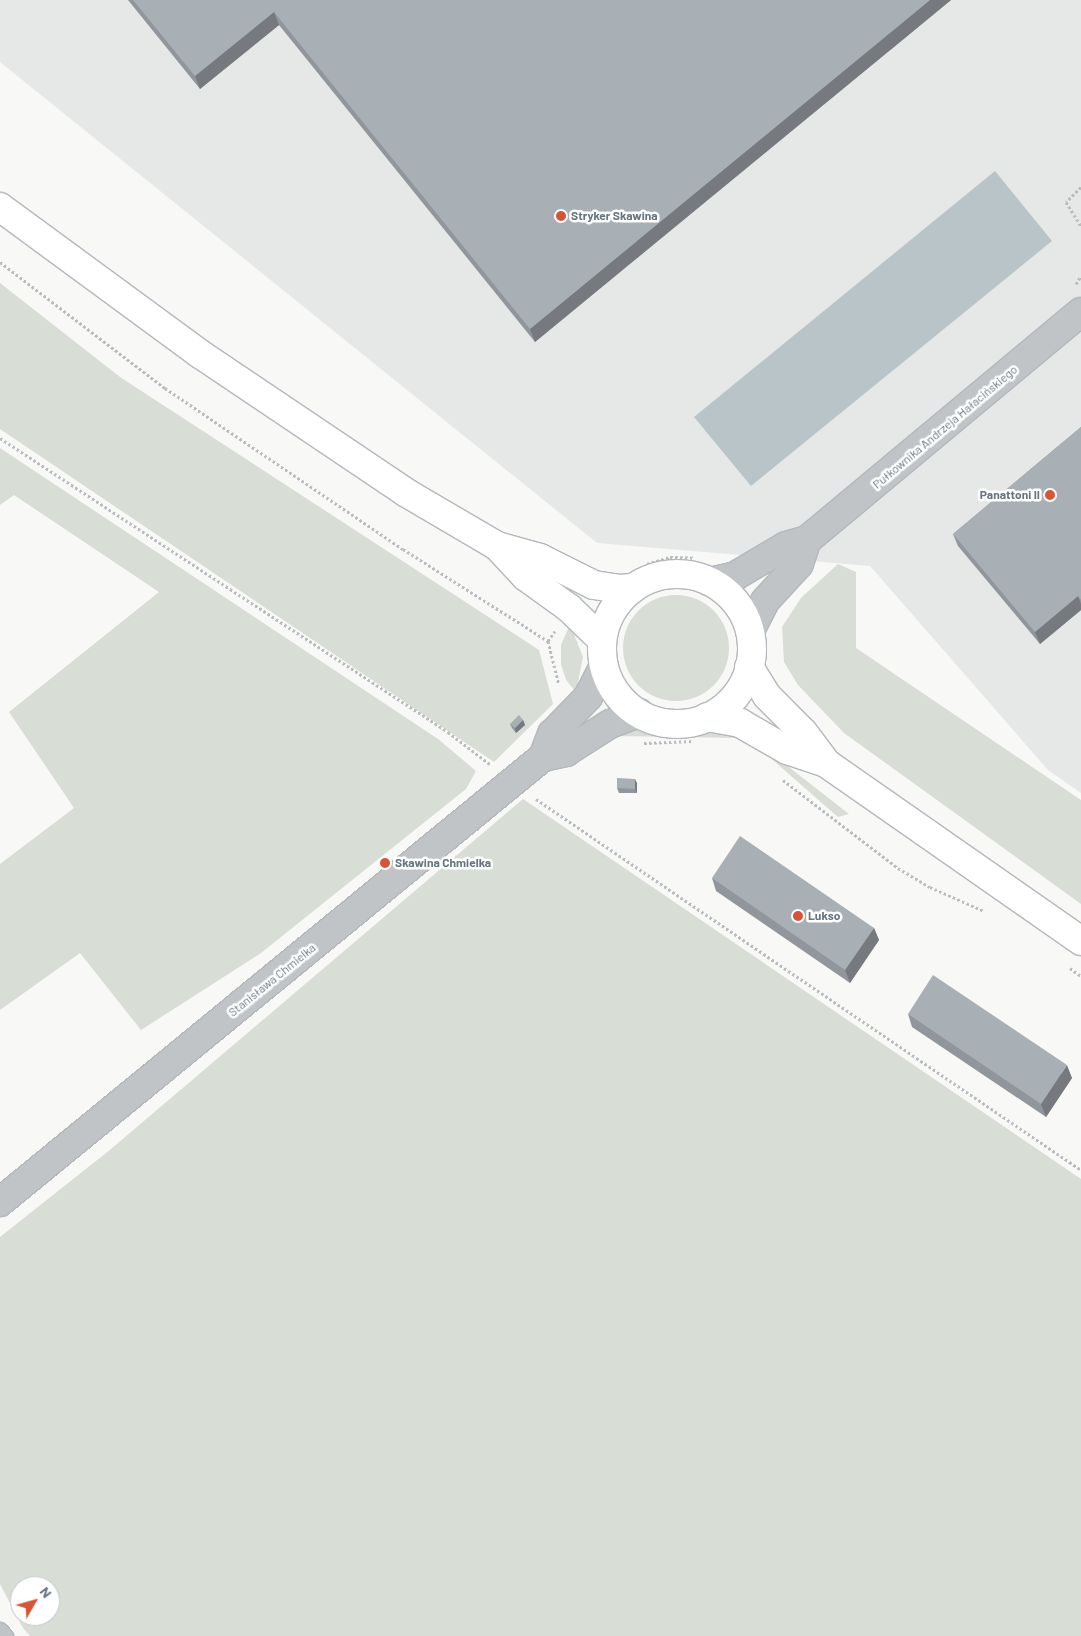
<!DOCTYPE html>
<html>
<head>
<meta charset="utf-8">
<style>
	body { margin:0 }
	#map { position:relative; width:1081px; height:1636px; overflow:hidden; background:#f8f8f6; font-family:Barlow,sans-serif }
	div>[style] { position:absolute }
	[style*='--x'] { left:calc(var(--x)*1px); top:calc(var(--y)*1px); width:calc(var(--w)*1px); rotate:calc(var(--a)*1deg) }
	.built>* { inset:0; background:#e6e7e7 }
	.green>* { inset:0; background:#d8ddd5 }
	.round { border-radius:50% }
	.water>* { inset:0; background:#b9c4c8 }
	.path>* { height:3px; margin-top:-1.5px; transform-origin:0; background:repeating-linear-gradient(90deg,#babdbf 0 2.5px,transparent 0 5px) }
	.roads { filter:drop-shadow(1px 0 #b4b8bc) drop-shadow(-1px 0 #b4b8bc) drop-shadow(0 1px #b4b8bc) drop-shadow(0 -1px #b4b8bc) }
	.service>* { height:15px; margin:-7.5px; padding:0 7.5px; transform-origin:7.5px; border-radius:7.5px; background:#c0c4c7 }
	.minor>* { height:28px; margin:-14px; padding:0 14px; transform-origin:14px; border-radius:14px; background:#c0c4c7 }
	.tertiary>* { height:28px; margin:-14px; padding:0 14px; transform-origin:14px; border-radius:14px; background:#c0c4c7 }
	.primary>* { height:28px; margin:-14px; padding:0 14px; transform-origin:14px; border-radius:14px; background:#fff }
	.primary>.ring { margin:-14px; padding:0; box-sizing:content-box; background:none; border:28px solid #fff; border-radius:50% }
	.wall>* { inset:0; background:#90969c }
	.shaded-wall>* { inset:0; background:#767a7f }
	.building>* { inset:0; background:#a8afb5 }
	.dots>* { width:14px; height:14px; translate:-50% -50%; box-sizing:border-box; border:2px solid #fff; border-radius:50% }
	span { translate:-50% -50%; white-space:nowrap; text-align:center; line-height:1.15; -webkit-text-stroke:5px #fff; paint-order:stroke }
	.poi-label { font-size:12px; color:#66757f; font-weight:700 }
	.left { translate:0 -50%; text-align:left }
	.right { translate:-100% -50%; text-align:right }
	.street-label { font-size:12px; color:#66757f }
	.north { position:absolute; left:10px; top:1576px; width:50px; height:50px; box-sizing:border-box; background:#fff; border:1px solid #c2c8cc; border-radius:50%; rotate:52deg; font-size:14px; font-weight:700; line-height:20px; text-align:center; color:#66757f }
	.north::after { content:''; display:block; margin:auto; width:18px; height:22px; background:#d75537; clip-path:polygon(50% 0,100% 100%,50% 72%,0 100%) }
</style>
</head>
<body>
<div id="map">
	<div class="built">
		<i style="clip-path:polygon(0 0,1081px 0,1081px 793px,1048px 770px,870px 566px,597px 543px,0 62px)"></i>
	</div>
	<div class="green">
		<i style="clip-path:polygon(0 283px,120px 377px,539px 650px,553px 704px,494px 762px,0 429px)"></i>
		<i style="clip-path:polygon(0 448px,438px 739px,476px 771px,466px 789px,261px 953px,141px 1030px,80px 953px,0 1010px,0 864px,74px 808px,9px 712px,159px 592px,14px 495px,0 505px)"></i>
		<i style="clip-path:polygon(838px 564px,856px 572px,856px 648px,1081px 800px,1081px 904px,844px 733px,798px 685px,784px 662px,782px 627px,801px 598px)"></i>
		<i class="round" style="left:623px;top:595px;width:106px;height:106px"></i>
		<i style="clip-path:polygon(570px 624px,583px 657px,576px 692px,566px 680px,561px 664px,561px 645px)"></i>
		<i style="clip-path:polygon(633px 728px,673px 734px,717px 730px,741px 738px,614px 736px)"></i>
		<i style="clip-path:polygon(759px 748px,776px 757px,849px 814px,838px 817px)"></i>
		<i style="clip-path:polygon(evenodd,523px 799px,1081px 1179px,1081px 1636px,30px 1636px,23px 1628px,0 1584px,0 1237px,111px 1149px,523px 799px,20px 1586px,50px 1586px,50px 1616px,20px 1616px,20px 1586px)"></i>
	</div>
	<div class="water">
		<i style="clip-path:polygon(995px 171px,1052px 241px,751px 486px,694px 417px)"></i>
	</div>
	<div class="path">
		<i style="--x:1081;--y:187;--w:21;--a:135"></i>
		<i style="--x:1066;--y:202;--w:28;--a:58"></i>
		<i style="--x:0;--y:262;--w:208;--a:37.4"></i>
		<i style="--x:165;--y:388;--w:287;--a:34.1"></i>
		<i style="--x:403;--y:549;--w:172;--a:32.4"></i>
		<i style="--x:548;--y:641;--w:45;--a:76"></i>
		<i style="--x:1076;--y:284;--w:9;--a:-58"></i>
		<i style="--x:0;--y:438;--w:536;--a:33.27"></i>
		<i style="--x:448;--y:732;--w:54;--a:37.5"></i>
		<i style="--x:647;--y:564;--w:24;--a:-17"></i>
		<i style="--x:670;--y:557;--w:24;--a:2"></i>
		<i style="--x:548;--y:641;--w:12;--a:-55"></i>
		<i style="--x:644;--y:743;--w:49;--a:-2.3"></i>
		<i style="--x:783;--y:780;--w:145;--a:37.4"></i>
		<i style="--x:898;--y:868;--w:37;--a:31"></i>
		<i style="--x:930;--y:887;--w:59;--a:24"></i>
		<i style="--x:536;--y:799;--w:659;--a:34.24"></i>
		<i style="--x:1070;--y:968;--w:14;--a:36"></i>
	</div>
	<div class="roads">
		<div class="service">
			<i style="--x:0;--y:1630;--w:8;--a:50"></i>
		</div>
		<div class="minor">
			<i style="--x:710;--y:582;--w:26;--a:-13"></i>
			<i style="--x:735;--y:576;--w:59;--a:-30.5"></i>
			<i style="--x:786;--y:546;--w:22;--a:-16"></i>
			<i style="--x:807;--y:540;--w:356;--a:-39.8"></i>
			<i style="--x:750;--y:631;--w:34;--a:-63"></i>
			<i style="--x:765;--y:601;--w:50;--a:-47.4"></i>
			<i style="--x:799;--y:564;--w:25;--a:-72"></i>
		</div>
		<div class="tertiary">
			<i style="--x:543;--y:757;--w:24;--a:-12"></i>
			<i style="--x:566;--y:752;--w:52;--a:-32.5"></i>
			<i style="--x:610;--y:724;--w:31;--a:-21"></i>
			<i style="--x:0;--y:1202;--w:702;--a:-39.34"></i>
			<i style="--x:543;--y:757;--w:25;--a:-69"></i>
			<i style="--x:552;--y:734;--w:52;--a:-45.8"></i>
			<i style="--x:588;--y:697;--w:35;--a:-63"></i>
		</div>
		<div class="primary">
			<i style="--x:0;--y:207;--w:248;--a:36.3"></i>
			<i style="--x:200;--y:354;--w:247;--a:33.9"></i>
			<i style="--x:405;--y:492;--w:107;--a:30.4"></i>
			<i style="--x:497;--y:546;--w:45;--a:15.6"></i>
			<i style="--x:540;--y:558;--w:60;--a:26.6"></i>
			<i style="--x:594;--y:585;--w:25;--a:9"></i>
			<i style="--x:619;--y:589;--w:14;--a:-4"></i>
			<i style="--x:497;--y:546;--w:42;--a:46.9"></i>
			<i style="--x:526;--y:577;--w:53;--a:35.8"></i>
			<i style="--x:569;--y:608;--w:46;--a:44.1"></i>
			<i class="ring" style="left:602px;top:574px;width:122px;height:122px"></i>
			<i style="--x:749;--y:667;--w:34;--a:58"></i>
			<i style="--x:767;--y:696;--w:51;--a:45"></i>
			<i style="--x:803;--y:732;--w:39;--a:53"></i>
			<i style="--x:707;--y:717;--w:34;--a:10"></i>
			<i style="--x:740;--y:723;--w:54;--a:29.9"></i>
			<i style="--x:787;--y:750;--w:41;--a:18.4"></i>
			<i style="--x:826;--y:763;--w:311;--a:34.9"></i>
		</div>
	</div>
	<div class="wall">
		<i style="clip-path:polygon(128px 0,951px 0,535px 342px,279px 25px,200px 89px)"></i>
		<i style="clip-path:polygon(1081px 427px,1081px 610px,1040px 644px,958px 546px,953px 534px)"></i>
		<i style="clip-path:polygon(523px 720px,525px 725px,516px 733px,512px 728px,510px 724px)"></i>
		<i style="clip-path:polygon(637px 783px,637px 793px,619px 793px,617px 788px)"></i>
		<i style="clip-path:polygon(712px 878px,874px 928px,879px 940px,850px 983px,716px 891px)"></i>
		<i style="clip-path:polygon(908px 1014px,1072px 1078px,1046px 1117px,912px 1027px)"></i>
	</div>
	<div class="shaded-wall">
		<i style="clip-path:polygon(930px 0,951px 0,535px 342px,530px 329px)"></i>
		<i style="clip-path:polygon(274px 12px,279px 25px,200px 89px,195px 76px)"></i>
		<i style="clip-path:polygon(1078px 596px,1081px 604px,1081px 610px,1040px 644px,1035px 632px)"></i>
		<i style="clip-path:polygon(523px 720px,525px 725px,516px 733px,515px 728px)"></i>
		<i style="clip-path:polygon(635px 779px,637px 783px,637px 793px,635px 789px)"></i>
		<i style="clip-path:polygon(874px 928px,879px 940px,850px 983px,845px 970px)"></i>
		<i style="clip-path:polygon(1067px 1065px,1072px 1078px,1046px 1117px,1041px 1104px)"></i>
	</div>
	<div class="building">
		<i style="clip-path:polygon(133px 0,930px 0,530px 329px,274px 12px,195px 76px)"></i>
		<i style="clip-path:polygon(1081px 427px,1081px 600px,1078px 596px,1035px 632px,953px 534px)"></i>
		<i style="clip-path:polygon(519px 715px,523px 720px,515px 728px,510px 724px)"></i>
		<i style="clip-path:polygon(617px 778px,635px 779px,635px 789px,617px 788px)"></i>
		<i style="clip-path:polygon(740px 836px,874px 928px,845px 970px,712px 878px)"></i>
		<i style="clip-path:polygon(933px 975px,1067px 1065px,1041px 1104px,908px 1014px)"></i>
	</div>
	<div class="dots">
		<i style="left:561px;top:216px;background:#d75537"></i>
		<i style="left:1050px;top:495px;background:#d75537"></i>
		<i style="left:385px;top:863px;background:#d75537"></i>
		<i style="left:798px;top:916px;background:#d75537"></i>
	</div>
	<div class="poi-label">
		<span class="left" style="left:571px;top:216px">Stryker Skawina</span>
		<span class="right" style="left:1040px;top:495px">Panattoni II</span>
		<span class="left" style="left:395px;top:863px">Skawina Chmielka</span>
		<span class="left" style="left:808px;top:916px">Lukso</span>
	</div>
	<div class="street-label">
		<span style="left:945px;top:427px;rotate:-40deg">Pułkownika Andrzeja Hałacińskiego</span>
		<span style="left:272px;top:980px;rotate:-39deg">Stanisława Chmielka</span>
	</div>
	<div class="north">N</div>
</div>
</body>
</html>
